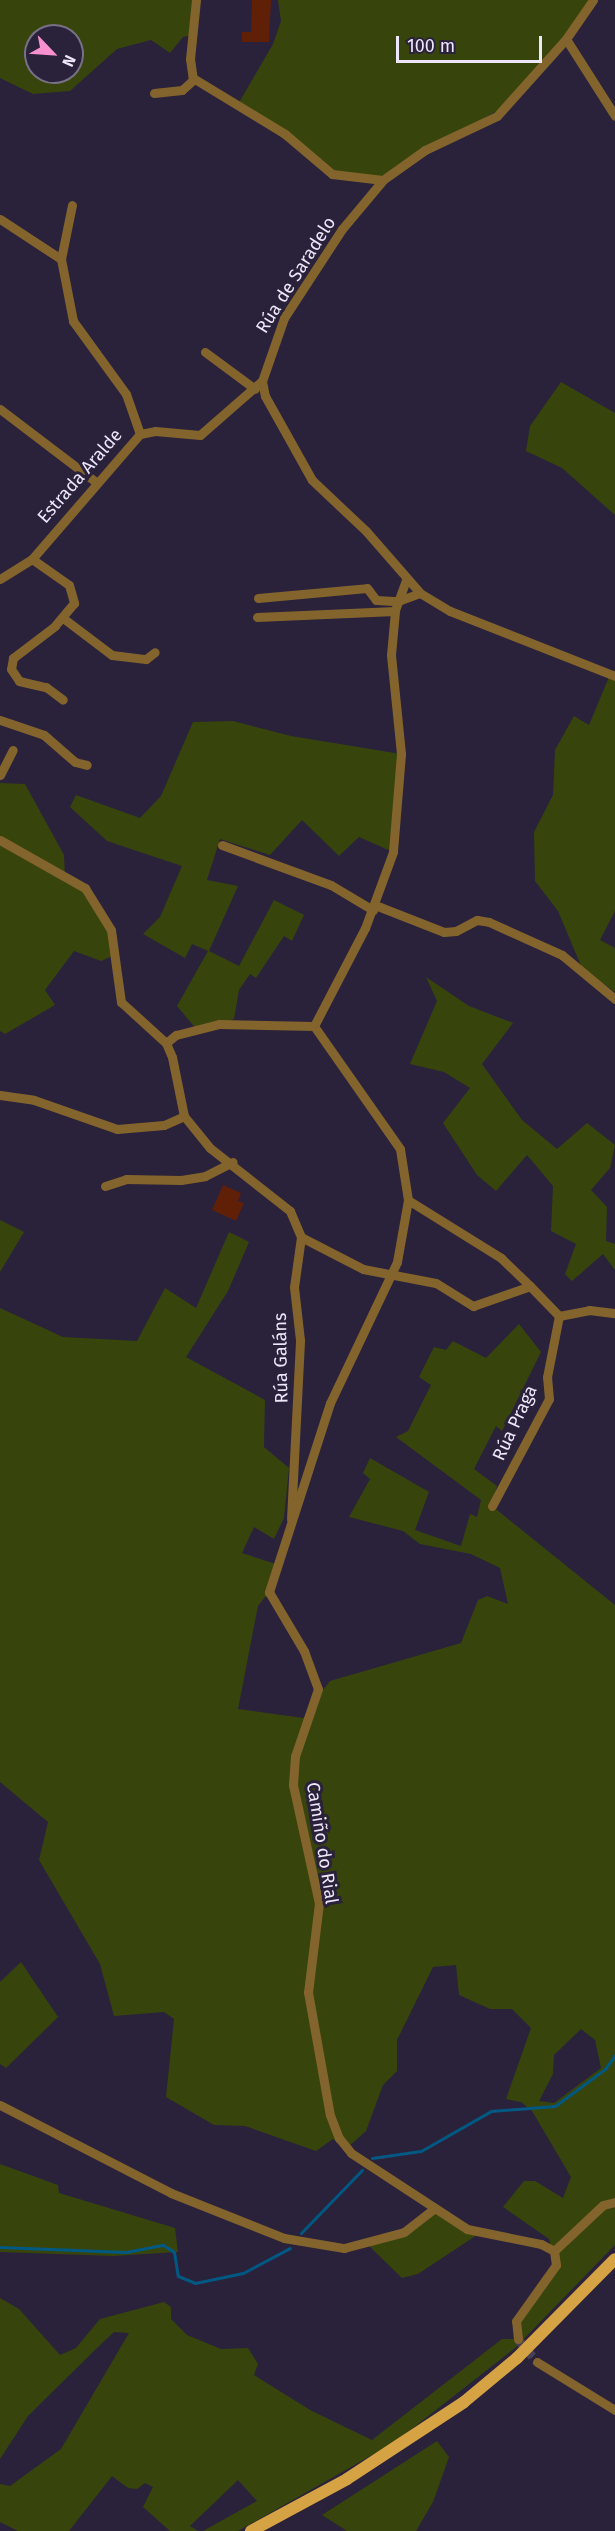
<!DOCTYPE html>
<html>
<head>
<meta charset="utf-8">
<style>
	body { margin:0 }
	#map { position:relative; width:615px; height:2531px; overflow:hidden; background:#2a213b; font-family:"Fira Sans",sans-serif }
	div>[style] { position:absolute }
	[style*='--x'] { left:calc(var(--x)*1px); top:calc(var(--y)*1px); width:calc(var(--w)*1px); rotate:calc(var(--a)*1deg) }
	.green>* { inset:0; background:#37450c }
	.stream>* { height:3px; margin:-1.5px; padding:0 1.5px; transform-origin:1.5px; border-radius:1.5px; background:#005983 }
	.building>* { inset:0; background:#601f07 }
	.minor-tunnel>* { height:9px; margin-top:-4.5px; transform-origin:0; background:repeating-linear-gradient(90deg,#473f58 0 9px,transparent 0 13.5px) }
	.minor>* { height:9px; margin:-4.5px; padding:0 4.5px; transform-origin:4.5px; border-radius:4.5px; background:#83642c }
	.major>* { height:12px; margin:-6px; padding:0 6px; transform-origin:6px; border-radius:6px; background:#d6a344 }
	span { translate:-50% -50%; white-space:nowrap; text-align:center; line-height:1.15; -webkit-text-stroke:6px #2a213b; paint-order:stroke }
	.street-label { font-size:18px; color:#ede7f9 }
	.north { position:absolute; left:24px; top:24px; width:60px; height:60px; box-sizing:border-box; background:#2a213b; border:2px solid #787087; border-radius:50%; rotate:115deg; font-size:16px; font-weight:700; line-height:24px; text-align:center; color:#ede7f9 }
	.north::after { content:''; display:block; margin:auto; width:21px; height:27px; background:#f790ce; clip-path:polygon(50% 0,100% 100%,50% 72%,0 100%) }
	.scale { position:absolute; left:396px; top:36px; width:146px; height:27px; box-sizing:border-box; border:3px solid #ede7f9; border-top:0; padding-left:8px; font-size:18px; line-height:21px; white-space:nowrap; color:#ede7f9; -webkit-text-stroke:4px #2a213b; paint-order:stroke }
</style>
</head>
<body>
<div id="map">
	<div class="green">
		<i style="clip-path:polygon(evenodd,0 0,197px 0,192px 35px,183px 37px,170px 53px,151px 40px,117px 49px,70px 91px,33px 94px,0 78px,0 0,36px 36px,72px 36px,72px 72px,36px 72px,36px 36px)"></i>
		<i style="clip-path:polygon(278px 0,596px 0,512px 103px,425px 150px,383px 180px,345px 177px,325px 168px,237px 106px,273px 44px,281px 21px)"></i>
		<i style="clip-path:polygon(561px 382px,615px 413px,615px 515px,562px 468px,526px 451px,530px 426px)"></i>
		<i style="clip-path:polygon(609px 677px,615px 680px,615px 911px,600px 940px,615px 948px,615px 992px,582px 968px,558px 911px,535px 881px,534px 832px,553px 795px,555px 750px,574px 716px,589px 725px)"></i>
		<i style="clip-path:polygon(233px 721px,291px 736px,401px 754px,393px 852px,359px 837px,339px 856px,302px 820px,270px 855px,220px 839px,207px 880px,238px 886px,209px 951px,239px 966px,274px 900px,304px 915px,292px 941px,284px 936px,256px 978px,250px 974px,239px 990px,234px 1019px,198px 1031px,177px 1006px,208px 951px,192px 944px,185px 958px,143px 934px,160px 917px,182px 866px,107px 841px,70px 807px,76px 795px,140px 818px,161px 796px,193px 722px)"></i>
		<i style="clip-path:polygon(0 783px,25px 784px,64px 855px,65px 876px,85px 888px,110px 928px,115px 955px,101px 961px,74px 951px,45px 990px,55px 1005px,5px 1034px,0 1031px)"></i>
		<i style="clip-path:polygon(426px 977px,469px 1006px,513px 1023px,482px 1064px,522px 1120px,557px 1149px,587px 1123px,615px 1145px,610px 1168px,591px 1190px,607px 1207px,606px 1241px,615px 1244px,615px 1270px,603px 1254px,572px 1281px,565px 1274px,576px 1244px,551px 1231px,553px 1186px,527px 1155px,496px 1191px,477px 1175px,443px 1123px,470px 1088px,444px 1072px,410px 1064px,437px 1001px)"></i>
		<i style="clip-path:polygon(0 1220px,24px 1232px,0 1272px)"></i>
		<i style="clip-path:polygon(evenodd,229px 1232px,249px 1242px,228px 1291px,186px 1357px,265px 1400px,264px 1447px,289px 1468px,284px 1518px,274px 1539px,254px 1527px,242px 1553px,276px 1564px,269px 1592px,258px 1606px,238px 1709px,304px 1718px,318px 1689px,323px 1690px,330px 1681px,461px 1643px,478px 1600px,487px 1596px,508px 1604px,500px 1568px,471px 1554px,420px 1544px,403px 1531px,349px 1517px,370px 1479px,363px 1473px,370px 1458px,429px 1492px,415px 1530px,461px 1546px,470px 1514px,477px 1517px,481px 1500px,396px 1437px,408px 1431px,431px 1385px,419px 1377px,434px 1347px,446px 1350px,453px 1341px,486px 1358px,519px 1324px,541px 1352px,502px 1431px,496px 1426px,474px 1469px,497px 1486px,492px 1506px,615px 1605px,615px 2245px,515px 2348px,395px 2442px,238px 2531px,203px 2531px,257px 2501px,238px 2480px,190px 2526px,198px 2531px,170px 2531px,143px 2507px,153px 2487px,145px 2483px,137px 2489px,128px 2488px,112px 2476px,69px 2531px,18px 2531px,0 2522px,0 2484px,10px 2486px,61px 2449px,129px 2333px,114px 2332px,96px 2349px,28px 2416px,0 2459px,0 2298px,19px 2309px,60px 2355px,76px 2348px,100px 2319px,164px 2302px,171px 2307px,171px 2319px,187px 2335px,221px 2349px,248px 2348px,258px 2364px,254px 2375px,310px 2410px,372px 2440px,502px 2339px,518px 2339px,516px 2321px,556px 2265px,549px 2239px,503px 2207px,524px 2181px,535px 2181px,563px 2198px,571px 2177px,532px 2111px,521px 2102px,506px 2099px,531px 2028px,512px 2009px,490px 2009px,459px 1995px,456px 1965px,433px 1967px,397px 2040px,397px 2071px,383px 2085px,366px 2131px,347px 2148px,333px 2139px,316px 2151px,245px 2126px,214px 2125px,166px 2097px,174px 2019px,164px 2012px,114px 2016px,100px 1964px,39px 1860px,48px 1822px,0 1782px,0 1308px,63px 1337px,137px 1341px,165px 1288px,196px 1308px,229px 1232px,581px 2029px,595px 2040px,601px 2068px,554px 2103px,539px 2101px,553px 2074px,554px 2055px,581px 2029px)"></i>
		<i style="clip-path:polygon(21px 1962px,58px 2017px,6px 2068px,0 2064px,0 1982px)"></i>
		<i style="clip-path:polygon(0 2164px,58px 2185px,59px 2193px,175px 2228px,178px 2252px,114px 2256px,0 2252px)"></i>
		<i style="clip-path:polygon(435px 2208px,480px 2233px,418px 2274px,402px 2278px,366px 2243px,403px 2232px)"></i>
		<i style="clip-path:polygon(437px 2441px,449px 2457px,433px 2502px,416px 2531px,347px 2531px,322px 2515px)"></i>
	</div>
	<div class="stream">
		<i style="--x:372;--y:2158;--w:49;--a:-8.1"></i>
		<i style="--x:421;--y:2151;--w:81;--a:-29.7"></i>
		<i style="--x:491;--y:2111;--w:64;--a:-4.5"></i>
		<i style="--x:555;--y:2106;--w:62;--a:-36.5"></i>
		<i style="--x:605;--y:2069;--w:17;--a:-54"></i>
		<i style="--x:301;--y:2233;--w:88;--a:-45.9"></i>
		<i style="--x:0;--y:2247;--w:126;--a:2.3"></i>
		<i style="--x:126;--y:2252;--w:38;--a:-11"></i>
		<i style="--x:163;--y:2245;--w:13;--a:32"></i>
		<i style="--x:174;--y:2252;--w:24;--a:81"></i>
		<i style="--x:178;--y:2276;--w:18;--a:22"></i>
		<i style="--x:195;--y:2283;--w:49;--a:-11.8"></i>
		<i style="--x:243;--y:2273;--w:53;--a:-28"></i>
	</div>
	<div class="building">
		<i style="clip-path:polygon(252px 0,271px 0,269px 42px,242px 42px,242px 32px,251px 32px)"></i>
		<i style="clip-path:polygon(223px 1185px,241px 1193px,238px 1201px,244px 1203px,236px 1221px,212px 1210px)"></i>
	</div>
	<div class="minor-tunnel">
		<i style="--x:518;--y:2339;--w:30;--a:50"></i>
	</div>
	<div class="minor">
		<i style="--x:593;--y:0;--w:47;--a:124.7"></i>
		<i style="--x:566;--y:39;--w:103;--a:131.9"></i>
		<i style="--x:497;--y:116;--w:80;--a:154.7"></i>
		<i style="--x:425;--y:150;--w:52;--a:144.5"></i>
		<i style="--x:383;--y:180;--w:64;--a:129.9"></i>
		<i style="--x:342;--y:229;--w:106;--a:123.1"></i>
		<i style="--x:284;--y:318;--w:67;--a:109.2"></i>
		<i style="--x:262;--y:381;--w:15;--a:79"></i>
		<i style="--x:265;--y:396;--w:96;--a:60.8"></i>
		<i style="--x:312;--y:480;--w:74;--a:43.4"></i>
		<i style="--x:366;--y:531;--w:82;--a:48.9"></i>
		<i style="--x:420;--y:593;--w:35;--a:31"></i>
		<i style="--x:450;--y:611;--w:177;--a:21.5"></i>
		<i style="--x:566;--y:39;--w:91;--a:57.5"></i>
		<i style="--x:193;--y:78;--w:108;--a:31.3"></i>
		<i style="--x:285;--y:134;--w:62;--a:40.4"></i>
		<i style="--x:332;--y:174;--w:51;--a:6.7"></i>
		<i style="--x:154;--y:93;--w:28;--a:-6"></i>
		<i style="--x:182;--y:90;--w:15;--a:-42"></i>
		<i style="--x:193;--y:80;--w:21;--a:-98"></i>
		<i style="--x:190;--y:59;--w:59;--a:-84.2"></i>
		<i style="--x:0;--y:219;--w:73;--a:33.3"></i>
		<i style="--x:61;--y:259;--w:63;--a:79"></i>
		<i style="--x:73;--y:321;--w:90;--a:54"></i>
		<i style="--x:126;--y:394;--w:42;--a:70.7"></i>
		<i style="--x:61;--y:259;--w:55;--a:-78.5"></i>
		<i style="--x:205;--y:352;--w:62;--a:36.5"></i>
		<i style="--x:0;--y:409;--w:122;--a:37.3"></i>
		<i style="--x:32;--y:559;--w:45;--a:35.1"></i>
		<i style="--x:69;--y:585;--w:19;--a:74"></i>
		<i style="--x:74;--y:603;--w:30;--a:130"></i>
		<i style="--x:55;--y:626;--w:53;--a:142.7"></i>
		<i style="--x:13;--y:658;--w:11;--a:100"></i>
		<i style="--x:11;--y:669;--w:14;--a:56"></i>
		<i style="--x:19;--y:681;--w:28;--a:13"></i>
		<i style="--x:46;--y:687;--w:21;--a:37"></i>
		<i style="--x:0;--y:579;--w:38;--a:-32"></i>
		<i style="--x:32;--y:559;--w:165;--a:-49.2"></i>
		<i style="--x:140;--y:434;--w:15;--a:-11"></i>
		<i style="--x:155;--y:431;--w:45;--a:5.1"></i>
		<i style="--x:200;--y:435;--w:82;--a:-41.1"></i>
		<i style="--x:406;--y:580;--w:33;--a:110"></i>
		<i style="--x:395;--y:611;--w:44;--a:95.2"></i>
		<i style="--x:391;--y:655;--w:100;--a:84.2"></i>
		<i style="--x:401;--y:754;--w:98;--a:94.7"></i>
		<i style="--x:393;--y:852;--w:81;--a:110.2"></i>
		<i style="--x:365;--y:928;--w:110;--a:117.5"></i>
		<i style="--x:314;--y:1026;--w:150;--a:55"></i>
		<i style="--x:400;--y:1149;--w:52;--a:81.1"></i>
		<i style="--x:408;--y:1200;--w:63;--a:100.1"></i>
		<i style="--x:397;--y:1262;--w:156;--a:115.4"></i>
		<i style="--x:330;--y:1403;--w:199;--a:107.9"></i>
		<i style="--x:269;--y:1592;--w:69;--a:59.3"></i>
		<i style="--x:304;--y:1651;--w:40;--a:69.8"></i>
		<i style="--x:318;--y:1689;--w:71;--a:108.9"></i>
		<i style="--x:295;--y:1756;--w:29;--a:94"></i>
		<i style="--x:293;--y:1785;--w:121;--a:77.6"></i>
		<i style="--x:319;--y:1903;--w:90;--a:97"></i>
		<i style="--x:308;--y:1992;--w:125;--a:79.9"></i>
		<i style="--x:330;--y:2115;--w:25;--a:69"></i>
		<i style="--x:339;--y:2138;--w:19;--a:51"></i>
		<i style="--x:351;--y:2153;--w:139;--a:33.2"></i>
		<i style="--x:467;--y:2229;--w:76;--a:11.5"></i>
		<i style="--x:541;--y:2244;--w:15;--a:28"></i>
		<i style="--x:258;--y:598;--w:109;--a:-5.2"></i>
		<i style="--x:367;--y:588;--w:15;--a:53"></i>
		<i style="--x:376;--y:600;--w:22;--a:3"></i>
		<i style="--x:398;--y:601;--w:23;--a:-20"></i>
		<i style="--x:257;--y:617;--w:138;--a:-2.5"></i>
		<i style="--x:63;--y:618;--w:61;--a:37.1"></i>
		<i style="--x:112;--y:655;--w:34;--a:7"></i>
		<i style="--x:146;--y:659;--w:11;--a:-38"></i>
		<i style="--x:0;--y:720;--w:46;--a:18.8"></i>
		<i style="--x:44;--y:735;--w:41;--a:41.1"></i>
		<i style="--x:75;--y:762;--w:12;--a:14"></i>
		<i style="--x:0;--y:775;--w:28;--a:-63"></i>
		<i style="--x:0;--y:840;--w:98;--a:29.5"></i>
		<i style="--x:85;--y:888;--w:49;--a:58.2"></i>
		<i style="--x:111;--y:930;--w:73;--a:82.1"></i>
		<i style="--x:121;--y:1002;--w:61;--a:42.3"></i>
		<i style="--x:166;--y:1043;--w:15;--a:67"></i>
		<i style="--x:172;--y:1057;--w:60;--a:78.5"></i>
		<i style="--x:184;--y:1116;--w:41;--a:50.9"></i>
		<i style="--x:210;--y:1148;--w:102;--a:38.2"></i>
		<i style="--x:290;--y:1211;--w:28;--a:67"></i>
		<i style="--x:301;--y:1237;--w:70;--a:27.3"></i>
		<i style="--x:363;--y:1269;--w:74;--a:10.9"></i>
		<i style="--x:436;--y:1283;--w:44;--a:31.9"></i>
		<i style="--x:473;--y:1306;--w:60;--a:-19.3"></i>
		<i style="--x:530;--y:1286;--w:42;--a:46"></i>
		<i style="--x:559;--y:1316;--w:31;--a:-11"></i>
		<i style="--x:589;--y:1310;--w:26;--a:7"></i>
		<i style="--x:222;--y:845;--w:116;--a:20.2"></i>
		<i style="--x:331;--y:885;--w:49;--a:30.8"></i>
		<i style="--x:375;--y:905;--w:74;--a:21.4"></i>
		<i style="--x:444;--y:932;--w:12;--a:-5"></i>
		<i style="--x:456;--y:931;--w:24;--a:-28"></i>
		<i style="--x:477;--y:920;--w:12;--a:9"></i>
		<i style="--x:489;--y:922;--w:80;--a:24.3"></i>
		<i style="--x:562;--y:955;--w:69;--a:39.7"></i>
		<i style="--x:166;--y:1043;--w:13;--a:-39"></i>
		<i style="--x:176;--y:1035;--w:44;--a:-14.3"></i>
		<i style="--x:219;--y:1024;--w:95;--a:1.2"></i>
		<i style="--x:0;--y:1095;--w:34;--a:8"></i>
		<i style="--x:34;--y:1100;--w:88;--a:19.3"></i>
		<i style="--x:117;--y:1129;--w:47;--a:-4.9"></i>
		<i style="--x:164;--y:1125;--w:22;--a:-24"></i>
		<i style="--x:105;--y:1186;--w:22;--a:-18"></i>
		<i style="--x:126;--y:1179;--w:55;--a:1"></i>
		<i style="--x:181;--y:1180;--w:24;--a:-9"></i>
		<i style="--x:205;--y:1176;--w:31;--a:-27"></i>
		<i style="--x:408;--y:1200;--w:110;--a:31.9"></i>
		<i style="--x:501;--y:1258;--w:40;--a:44"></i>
		<i style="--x:492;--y:1506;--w:121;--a:-62"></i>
		<i style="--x:549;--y:1399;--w:22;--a:-95"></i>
		<i style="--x:547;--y:1377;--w:62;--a:-78.9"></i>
		<i style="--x:291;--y:1519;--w:179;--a:-87.1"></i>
		<i style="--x:300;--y:1340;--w:53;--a:-96.5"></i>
		<i style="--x:294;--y:1287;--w:50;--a:-82"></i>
		<i style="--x:0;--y:2105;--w:192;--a:27.2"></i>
		<i style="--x:171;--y:2193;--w:122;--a:21.7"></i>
		<i style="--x:284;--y:2238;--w:61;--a:9.5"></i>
		<i style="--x:344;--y:2248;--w:62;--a:-14.9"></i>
		<i style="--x:404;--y:2232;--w:39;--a:-38"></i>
		<i style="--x:518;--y:2339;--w:18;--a:-96"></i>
		<i style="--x:516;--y:2321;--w:69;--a:-54.5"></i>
		<i style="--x:556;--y:2265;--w:14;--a:-98"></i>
		<i style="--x:554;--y:2251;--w:67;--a:-43.2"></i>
		<i style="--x:603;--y:2205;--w:12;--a:-14"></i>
		<i style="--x:537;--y:2362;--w:92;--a:31.6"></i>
	</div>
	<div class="major">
		<i style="--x:251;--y:2531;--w:109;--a:-28.4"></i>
		<i style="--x:347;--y:2479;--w:140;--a:-33.3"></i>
		<i style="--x:464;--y:2402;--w:69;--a:-39.7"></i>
		<i style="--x:517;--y:2358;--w:139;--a:-45.3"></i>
	</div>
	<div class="street-label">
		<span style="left:296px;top:275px;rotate:-58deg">Rúa de Saradelo</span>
		<span style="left:80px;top:476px;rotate:-49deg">Estrada Aralde</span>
		<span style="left:281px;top:1358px;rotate:-91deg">Rúa Galáns</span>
		<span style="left:515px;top:1423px;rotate:-65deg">Rúa Praga</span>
		<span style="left:322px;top:1843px;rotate:81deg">Camiño do Rial</span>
	</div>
	<div class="north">N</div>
	<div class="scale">100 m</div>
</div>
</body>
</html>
